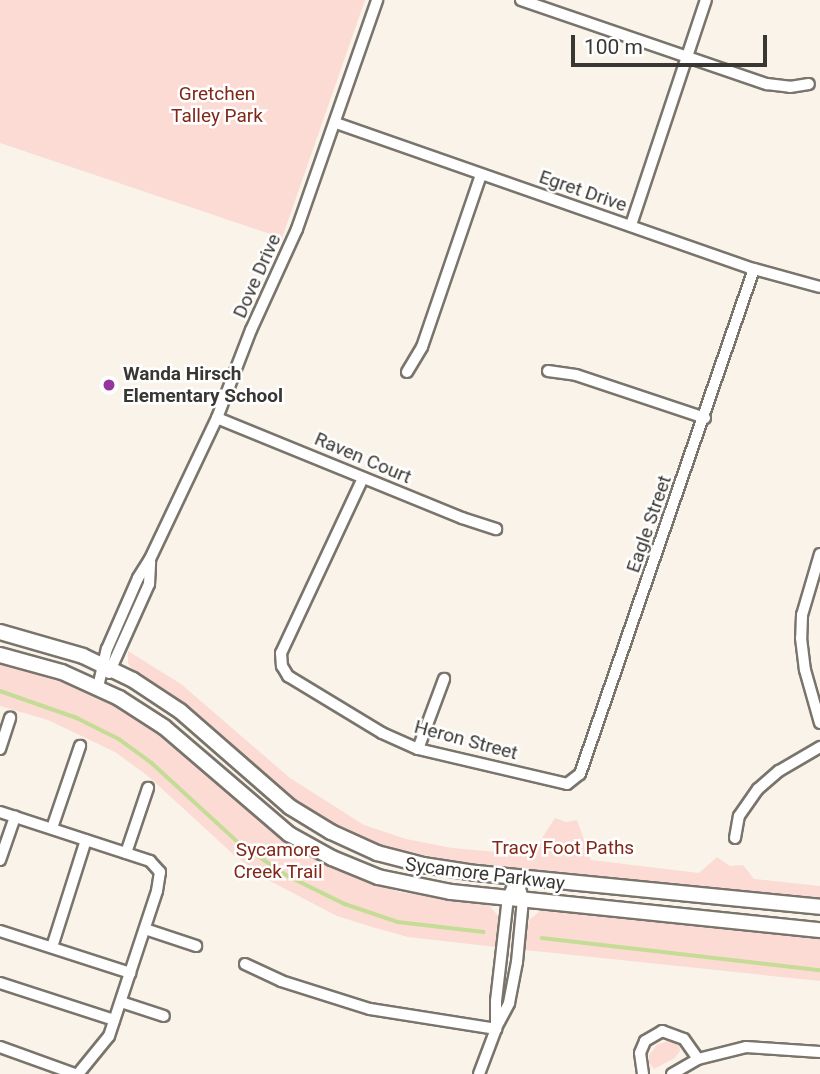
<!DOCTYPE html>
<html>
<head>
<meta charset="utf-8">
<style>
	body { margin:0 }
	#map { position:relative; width:820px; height:1074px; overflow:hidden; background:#faf3ea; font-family:Roboto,sans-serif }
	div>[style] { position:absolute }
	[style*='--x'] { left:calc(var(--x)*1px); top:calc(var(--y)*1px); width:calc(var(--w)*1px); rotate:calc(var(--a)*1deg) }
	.green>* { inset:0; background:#fbdbd3 }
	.stream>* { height:3.5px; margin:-1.75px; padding:0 1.75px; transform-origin:1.75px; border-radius:1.75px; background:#c4dc95 }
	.roads { filter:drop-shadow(2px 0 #79746c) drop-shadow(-2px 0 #79746c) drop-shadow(0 2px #79746c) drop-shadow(0 -2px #79746c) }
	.minor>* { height:10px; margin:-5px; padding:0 5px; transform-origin:5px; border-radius:5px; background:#fff }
	.secondary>* { height:14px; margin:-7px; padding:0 7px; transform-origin:7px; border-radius:7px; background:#fff }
	.dots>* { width:19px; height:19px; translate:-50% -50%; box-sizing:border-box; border:4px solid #fff; border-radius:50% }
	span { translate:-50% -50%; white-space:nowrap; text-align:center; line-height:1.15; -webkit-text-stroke:5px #fff; paint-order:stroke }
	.park-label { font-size:19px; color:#822818 }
	.street-label { font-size:19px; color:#393733 }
	.poi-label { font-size:19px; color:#393733; font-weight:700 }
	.left { translate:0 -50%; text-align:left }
	.scale { position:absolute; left:571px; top:35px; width:196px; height:32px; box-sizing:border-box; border:4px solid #393733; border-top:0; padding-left:9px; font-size:21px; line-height:24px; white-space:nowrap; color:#393733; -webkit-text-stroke:5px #fff; paint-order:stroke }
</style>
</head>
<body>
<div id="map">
	<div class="green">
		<i style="clip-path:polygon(0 0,365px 0,282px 238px,0 143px)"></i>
		<i style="clip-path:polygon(128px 651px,181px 684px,290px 778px,364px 825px,406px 839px,452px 848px,531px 855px,555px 818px,566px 822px,577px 820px,591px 860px,699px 873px,717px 857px,730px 866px,743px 865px,754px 879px,820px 886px,820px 899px,453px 861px,383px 846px,341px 829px,296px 801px,205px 720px,134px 672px,128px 663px)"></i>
		<i style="clip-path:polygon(0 664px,78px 687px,137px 718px,174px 746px,261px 823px,327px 865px,399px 892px,488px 904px,499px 917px,496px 947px,408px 937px,372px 927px,337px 916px,270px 881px,234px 855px,148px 776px,115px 752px,48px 720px,0 706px)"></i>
		<i style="clip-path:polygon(541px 910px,820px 938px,820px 981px,525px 950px,529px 920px)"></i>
		<i style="clip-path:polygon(667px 1041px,679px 1044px,680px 1051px,675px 1058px,654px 1069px,649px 1063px,649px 1055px,657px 1045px)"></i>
	</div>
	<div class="stream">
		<i style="--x:0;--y:691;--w:82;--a:19.3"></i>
		<i style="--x:77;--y:718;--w:47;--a:26.6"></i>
		<i style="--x:119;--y:739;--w:41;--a:36"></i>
		<i style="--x:152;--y:763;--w:118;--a:42.6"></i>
		<i style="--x:239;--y:843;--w:57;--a:34.2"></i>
		<i style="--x:286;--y:875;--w:66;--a:26.2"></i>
		<i style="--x:345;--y:904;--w:56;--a:18.8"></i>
		<i style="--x:398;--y:922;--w:86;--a:6.7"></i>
		<i style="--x:542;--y:938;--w:280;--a:6.6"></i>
	</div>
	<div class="roads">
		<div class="minor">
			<i style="--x:521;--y:0;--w:260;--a:18.9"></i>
			<i style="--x:767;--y:84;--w:23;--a:7"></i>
			<i style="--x:790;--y:87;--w:19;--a:-9"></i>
			<i style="--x:336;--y:123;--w:443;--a:19.3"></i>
			<i style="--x:754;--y:269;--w:68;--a:15.3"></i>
			<i style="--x:631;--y:225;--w:237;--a:-71.6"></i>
			<i style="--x:548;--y:371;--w:28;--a:8"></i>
			<i style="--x:576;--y:375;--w:136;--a:18.4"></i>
			<i style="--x:407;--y:372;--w:29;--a:-59"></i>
			<i style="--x:422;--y:347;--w:182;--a:-71.1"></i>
			<i style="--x:217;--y:418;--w:265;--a:22.2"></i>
			<i style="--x:462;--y:518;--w:36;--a:18"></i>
			<i style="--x:363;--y:478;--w:193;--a:115.1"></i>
			<i style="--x:281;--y:653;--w:13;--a:86"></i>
			<i style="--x:282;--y:666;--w:12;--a:59"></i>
			<i style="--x:288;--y:676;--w:110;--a:31.2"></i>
			<i style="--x:382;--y:733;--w:39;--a:24"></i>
			<i style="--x:418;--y:749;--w:153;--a:13.2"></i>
			<i style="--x:567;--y:784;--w:16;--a:-38"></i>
			<i style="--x:580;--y:774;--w:534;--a:-70.99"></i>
			<i style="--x:820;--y:554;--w:64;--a:106.4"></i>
			<i style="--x:802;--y:615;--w:23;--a:92"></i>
			<i style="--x:801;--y:638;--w:32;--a:83"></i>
			<i style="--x:805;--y:670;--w:55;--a:74.2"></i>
			<i style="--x:109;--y:673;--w:98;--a:-65.8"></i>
			<i style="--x:149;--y:584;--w:22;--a:-87"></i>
			<i style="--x:98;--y:687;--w:39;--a:-77"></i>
			<i style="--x:107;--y:649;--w:77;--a:-66.4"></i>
			<i style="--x:138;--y:578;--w:22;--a:-58"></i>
			<i style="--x:150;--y:559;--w:156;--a:-64.6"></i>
			<i style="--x:217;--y:418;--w:94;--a:-68.9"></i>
			<i style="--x:251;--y:330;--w:111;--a:-65.5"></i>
			<i style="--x:297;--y:229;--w:243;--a:-70.7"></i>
			<i style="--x:0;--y:749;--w:33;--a:-72"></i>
			<i style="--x:418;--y:749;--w:75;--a:-69.6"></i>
			<i style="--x:0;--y:812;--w:158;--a:18.1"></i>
			<i style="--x:150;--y:861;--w:15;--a:48"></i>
			<i style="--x:160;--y:872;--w:19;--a:99"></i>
			<i style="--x:157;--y:891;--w:153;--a:108.3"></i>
			<i style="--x:109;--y:1036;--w:49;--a:129.2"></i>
			<i style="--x:52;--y:828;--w:87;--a:-71.1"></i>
			<i style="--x:735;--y:838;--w:22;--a:-80"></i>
			<i style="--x:739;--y:816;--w:33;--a:-55"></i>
			<i style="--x:758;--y:789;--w:28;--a:-41"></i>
			<i style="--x:779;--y:771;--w:48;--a:-30.3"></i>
			<i style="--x:126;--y:853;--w:69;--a:-71.3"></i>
			<i style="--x:0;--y:860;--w:46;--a:-70.8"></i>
			<i style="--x:145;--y:929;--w:54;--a:18.4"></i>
			<i style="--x:0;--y:931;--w:137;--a:17.9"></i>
			<i style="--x:52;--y:947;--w:112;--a:-72.4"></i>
			<i style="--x:245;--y:964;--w:40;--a:25"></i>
			<i style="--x:281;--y:981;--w:93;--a:17.5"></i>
			<i style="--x:370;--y:1009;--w:128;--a:9"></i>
			<i style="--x:0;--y:983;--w:120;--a:18"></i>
			<i style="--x:121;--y:1002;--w:45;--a:18"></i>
			<i style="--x:497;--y:1026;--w:26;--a:-62"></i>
			<i style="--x:509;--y:1003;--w:42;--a:-79"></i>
			<i style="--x:517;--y:962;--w:62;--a:-84.5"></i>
			<i style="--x:523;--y:900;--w:25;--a:-104"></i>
			<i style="--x:0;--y:1047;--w:80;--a:19.8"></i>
			<i style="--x:479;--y:1074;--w:48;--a:-69.3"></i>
			<i style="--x:496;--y:1029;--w:28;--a:-90"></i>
			<i style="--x:496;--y:1001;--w:104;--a:-83.4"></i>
			<i style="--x:508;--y:898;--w:24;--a:-68"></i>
			<i style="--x:643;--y:1074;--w:21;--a:-98"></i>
			<i style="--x:640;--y:1053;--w:13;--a:-67"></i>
			<i style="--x:645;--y:1041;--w:20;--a:-30"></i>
			<i style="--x:662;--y:1031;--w:23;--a:20"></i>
			<i style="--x:684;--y:1039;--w:24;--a:55"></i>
			<i style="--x:672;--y:1074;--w:30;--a:-30"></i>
			<i style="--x:698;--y:1059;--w:49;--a:-14"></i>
			<i style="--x:746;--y:1047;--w:74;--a:3.9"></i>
		</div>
		<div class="secondary">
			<i style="--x:0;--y:632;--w:86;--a:16.1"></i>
			<i style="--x:83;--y:656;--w:55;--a:25.6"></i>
			<i style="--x:133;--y:680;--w:56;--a:33.4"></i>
			<i style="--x:180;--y:711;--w:146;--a:41.1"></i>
			<i style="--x:290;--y:807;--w:48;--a:31.4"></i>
			<i style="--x:331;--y:832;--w:51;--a:24.5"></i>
			<i style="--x:377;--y:853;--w:48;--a:14.6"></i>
			<i style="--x:423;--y:865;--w:54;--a:8.6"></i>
			<i style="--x:476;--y:873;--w:346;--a:5.6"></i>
			<i style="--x:0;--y:655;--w:64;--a:15.3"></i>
			<i style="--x:62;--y:672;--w:63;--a:24.5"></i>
			<i style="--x:119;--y:698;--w:54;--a:32.8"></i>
			<i style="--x:164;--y:727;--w:165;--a:40.6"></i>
			<i style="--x:289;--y:834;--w:49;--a:29.2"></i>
			<i style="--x:332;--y:858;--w:50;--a:22.4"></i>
			<i style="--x:378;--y:877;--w:75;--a:11.6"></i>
			<i style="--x:451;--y:892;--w:371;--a:5.9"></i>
		</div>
	</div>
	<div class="dots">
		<i style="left:109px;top:385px;background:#95369e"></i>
	</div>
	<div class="park-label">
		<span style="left:217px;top:105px">Gretchen<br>Talley Park</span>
		<span style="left:563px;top:848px">Tracy Foot Paths</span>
		<span style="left:278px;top:861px">Sycamore<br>Creek Trail</span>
	</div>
	<div class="street-label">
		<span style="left:583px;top:191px;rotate:19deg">Egret Drive</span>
		<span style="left:257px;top:276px;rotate:-66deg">Dove Drive</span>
		<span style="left:363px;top:458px;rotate:23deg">Raven Court</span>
		<span style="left:649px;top:524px;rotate:-71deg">Eagle Street</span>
		<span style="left:466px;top:740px;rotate:15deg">Heron Street</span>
		<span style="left:485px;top:874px;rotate:7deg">Sycamore Parkway</span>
	</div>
	<div class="poi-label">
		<span class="left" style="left:123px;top:385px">Wanda Hirsch<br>Elementary School</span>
	</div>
	<div class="scale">100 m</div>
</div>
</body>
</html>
